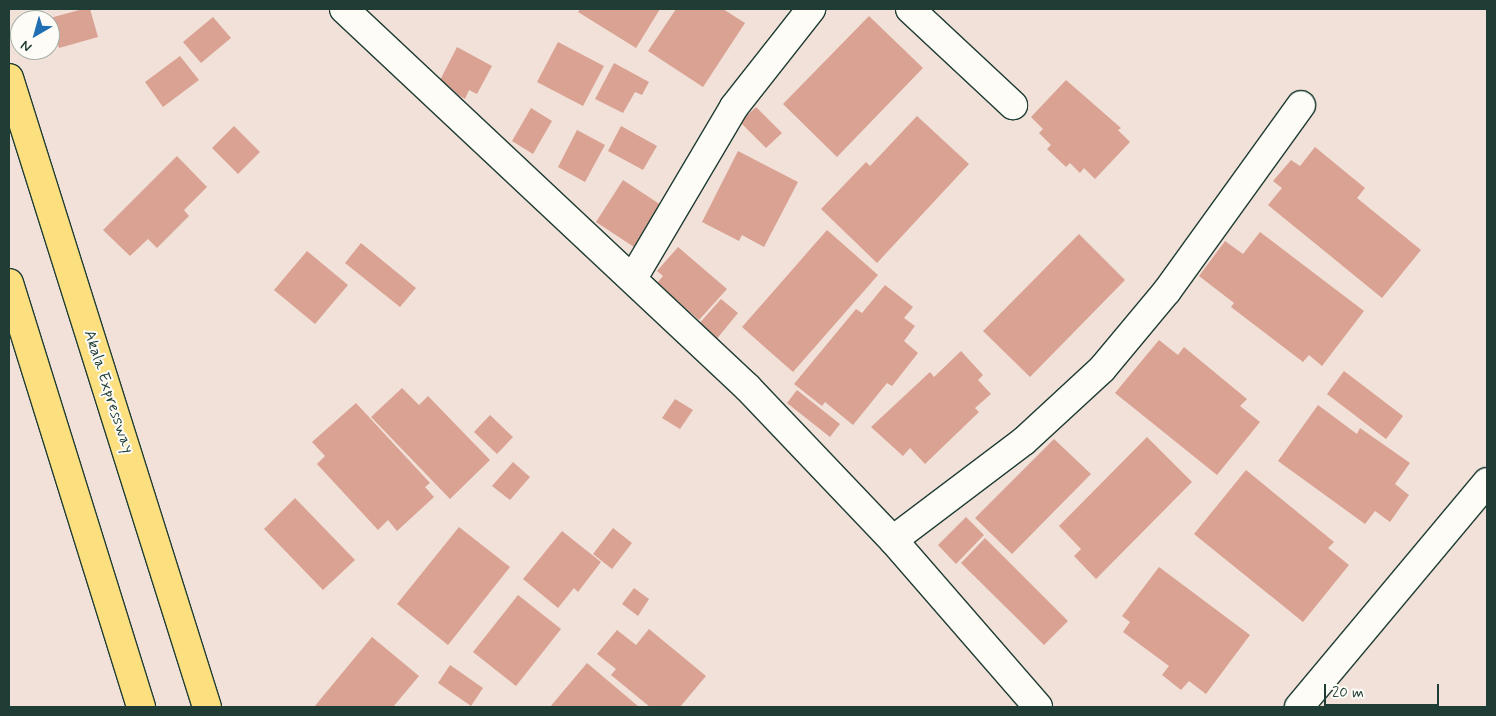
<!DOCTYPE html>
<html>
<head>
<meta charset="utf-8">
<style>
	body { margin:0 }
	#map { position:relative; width:1496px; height:716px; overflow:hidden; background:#f2e1d9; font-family:Mynerve,sans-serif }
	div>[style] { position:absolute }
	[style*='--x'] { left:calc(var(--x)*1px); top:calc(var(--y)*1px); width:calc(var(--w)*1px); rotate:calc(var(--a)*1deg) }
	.building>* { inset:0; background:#d9a292 }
	.roads { filter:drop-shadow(1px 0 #1f3d34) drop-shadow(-1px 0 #1f3d34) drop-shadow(0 1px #1f3d34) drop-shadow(0 -1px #1f3d34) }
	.street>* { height:28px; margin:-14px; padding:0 14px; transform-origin:14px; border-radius:14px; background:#fdfcf7 }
	.primary>* { height:28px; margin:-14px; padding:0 14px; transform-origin:14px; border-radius:14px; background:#fce080 }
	span { translate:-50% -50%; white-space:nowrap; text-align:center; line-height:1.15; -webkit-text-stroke:4px #fdfcf7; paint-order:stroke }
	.street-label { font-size:16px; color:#1f3d34 }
	.frame { position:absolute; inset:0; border:10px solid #1f3d34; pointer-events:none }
	.north { position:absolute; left:10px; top:10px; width:50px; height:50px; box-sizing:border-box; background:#fdfcf7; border:1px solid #a4b0a9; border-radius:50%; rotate:218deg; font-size:14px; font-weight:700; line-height:20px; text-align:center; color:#1f3d34 }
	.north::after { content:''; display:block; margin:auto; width:18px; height:22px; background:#1f6fb2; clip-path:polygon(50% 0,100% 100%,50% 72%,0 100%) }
	.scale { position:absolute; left:1324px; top:684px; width:115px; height:22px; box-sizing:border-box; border:2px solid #1f3d34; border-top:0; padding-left:6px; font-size:15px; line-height:18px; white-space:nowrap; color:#1f3d34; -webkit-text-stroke:4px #fdfcf7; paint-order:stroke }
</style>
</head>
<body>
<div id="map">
	<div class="building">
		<i style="clip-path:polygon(83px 9px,90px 9px,98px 37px,59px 48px,50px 18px)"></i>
		<i style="clip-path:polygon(580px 9px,660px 9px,636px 48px,578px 12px)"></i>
		<i style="clip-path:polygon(676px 9px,723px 9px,745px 23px,703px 87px,648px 51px)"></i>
		<i style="clip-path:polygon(869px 16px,923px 68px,837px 157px,783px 104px)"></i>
		<i style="clip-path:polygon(213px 17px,231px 38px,201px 63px,183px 42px)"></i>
		<i style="clip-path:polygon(558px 42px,604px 66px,583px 106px,537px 82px)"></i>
		<i style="clip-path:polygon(457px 47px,492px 66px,477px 94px,469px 90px,465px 99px,438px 84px)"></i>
		<i style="clip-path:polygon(180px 56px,199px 80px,163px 107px,145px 82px)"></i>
		<i style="clip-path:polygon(614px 63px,649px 82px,642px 95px,635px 92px,623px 113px,595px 99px)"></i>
		<i style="clip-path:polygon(1066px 80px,1121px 128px,1118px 130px,1130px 142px,1095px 179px,1084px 168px,1080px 173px,1070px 163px,1066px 167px,1047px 149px,1051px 145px,1039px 133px,1043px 129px,1031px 117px)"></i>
		<i style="clip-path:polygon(756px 107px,782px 133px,766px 148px,740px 122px)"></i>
		<i style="clip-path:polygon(531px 108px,552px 121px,533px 154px,512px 141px)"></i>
		<i style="clip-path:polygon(917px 116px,969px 164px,877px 263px,821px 209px,866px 162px,870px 166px)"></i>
		<i style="clip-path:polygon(234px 126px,260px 152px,238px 174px,212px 148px)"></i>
		<i style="clip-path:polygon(621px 126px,657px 146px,643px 170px,608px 151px)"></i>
		<i style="clip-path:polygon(577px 130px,605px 145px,585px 182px,558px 167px)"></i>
		<i style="clip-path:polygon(1315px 147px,1365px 188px,1357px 198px,1421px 250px,1382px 298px,1268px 205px,1282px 188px,1273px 181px,1291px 160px,1300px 166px)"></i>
		<i style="clip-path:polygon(738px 151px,798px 182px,764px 247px,742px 235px,739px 241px,702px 222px)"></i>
		<i style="clip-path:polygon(177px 156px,207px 187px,184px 210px,189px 216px,157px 248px,148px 239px,130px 256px,103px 230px)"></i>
		<i style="clip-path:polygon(623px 180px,661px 205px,634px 247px,596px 222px)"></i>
		<i style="clip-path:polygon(827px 230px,878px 275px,793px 372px,742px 327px)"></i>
		<i style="clip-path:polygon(1260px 232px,1364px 311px,1322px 366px,1309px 355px,1303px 362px,1231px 307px,1234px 303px,1199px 276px,1225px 241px,1243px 254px)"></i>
		<i style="clip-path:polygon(1079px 234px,1125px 280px,1030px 377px,983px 331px)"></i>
		<i style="clip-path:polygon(361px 243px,416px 288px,400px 307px,345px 263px)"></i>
		<i style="clip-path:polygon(678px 247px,727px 289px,699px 320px,657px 283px,663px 276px,657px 271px)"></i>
		<i style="clip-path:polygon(307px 251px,348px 285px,315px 324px,274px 290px)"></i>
		<i style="clip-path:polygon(885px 285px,913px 307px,904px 318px,915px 326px,904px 341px,918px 353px,892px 386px,887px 383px,853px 425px,825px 402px,822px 406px,794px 384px,856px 309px,862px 313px)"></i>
		<i style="clip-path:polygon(721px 299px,738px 313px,715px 341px,697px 326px)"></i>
		<i style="clip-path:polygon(1159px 340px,1178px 355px,1184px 347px,1247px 399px,1240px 406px,1260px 422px,1217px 475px,1115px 393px)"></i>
		<i style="clip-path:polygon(961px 351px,983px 375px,978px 380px,991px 394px,975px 408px,979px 412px,925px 464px,910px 448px,903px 456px,871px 427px,930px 372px,934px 377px)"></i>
		<i style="clip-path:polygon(1344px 371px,1403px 416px,1386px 439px,1327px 394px)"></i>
		<i style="clip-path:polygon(402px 388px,419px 405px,428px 396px,490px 460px,450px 499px,371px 417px)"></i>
		<i style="clip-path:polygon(797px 390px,840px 424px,830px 437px,787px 403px)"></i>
		<i style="clip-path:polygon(675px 399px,693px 410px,680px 429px,662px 418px)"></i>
		<i style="clip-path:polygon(356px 403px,430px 483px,425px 487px,434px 497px,397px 531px,388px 520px,378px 530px,317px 464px,325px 456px,312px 442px)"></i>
		<i style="clip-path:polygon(1318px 405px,1357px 434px,1360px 428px,1410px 463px,1395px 484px,1409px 495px,1390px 522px,1375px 511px,1365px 524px,1278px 461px)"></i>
		<i style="clip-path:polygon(490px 415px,513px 437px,497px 454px,474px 432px)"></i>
		<i style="clip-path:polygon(1147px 437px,1192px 482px,1096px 579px,1074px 556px,1081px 549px,1059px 526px)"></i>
		<i style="clip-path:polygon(1054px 439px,1091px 474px,1012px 554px,975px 518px)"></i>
		<i style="clip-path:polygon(513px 462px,530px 477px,510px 500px,492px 486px)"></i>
		<i style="clip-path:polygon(1246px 470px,1334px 542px,1328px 548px,1349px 565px,1303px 622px,1194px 534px)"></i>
		<i style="clip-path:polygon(295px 498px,355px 560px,323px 590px,264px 529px)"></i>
		<i style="clip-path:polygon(966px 517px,984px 535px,956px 564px,938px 545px)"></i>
		<i style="clip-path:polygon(459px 527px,510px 567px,448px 645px,397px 604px)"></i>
		<i style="clip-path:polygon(613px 528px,632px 543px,612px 569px,593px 554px)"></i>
		<i style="clip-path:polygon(562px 531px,601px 562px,578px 592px,574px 588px,558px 608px,523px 579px)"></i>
		<i style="clip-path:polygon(985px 538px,1068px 621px,1044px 645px,961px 563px)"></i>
		<i style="clip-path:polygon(1159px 567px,1250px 635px,1206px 694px,1189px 681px,1181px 690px,1162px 675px,1169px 666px,1123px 632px,1130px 622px,1122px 616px)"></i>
		<i style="clip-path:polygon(634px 588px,649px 599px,638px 616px,622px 604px)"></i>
		<i style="clip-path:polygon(518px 595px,561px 629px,516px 686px,473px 652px)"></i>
		<i style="clip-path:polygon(649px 629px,706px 676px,680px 707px,650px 707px,611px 675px,616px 669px,597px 654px,617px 630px,636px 645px)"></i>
		<i style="clip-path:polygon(372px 637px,419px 676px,393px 707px,314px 707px)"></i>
		<i style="clip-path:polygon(587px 663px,639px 707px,550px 707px)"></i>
		<i style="clip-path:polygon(450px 665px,483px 688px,471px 706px,438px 683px)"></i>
	</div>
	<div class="roads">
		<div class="street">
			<i style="--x:344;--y:9;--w:554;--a:43.17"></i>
			<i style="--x:748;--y:388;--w:210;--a:46.4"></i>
			<i style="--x:893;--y:540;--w:221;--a:49"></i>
			<i style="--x:910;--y:9;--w:141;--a:43"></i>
			<i style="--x:633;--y:278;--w:199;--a:-59.4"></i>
			<i style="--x:734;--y:107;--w:125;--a:-51.8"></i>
			<i style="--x:893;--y:540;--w:164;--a:-37.1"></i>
			<i style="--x:1024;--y:441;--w:106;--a:-42.7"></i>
			<i style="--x:1102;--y:369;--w:102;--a:-50.2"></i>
			<i style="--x:1167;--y:291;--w:229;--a:-54.2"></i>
			<i style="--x:1299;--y:707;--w:293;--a:-50.1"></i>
		</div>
		<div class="primary">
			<i style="--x:9;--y:78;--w:659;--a:72.53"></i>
			<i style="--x:9;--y:283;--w:444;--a:72.7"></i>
		</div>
	</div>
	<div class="street-label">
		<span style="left:108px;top:392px;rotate:72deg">Akala Expressway</span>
	</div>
	<div class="frame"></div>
	<div class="north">N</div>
	<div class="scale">20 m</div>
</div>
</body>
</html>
